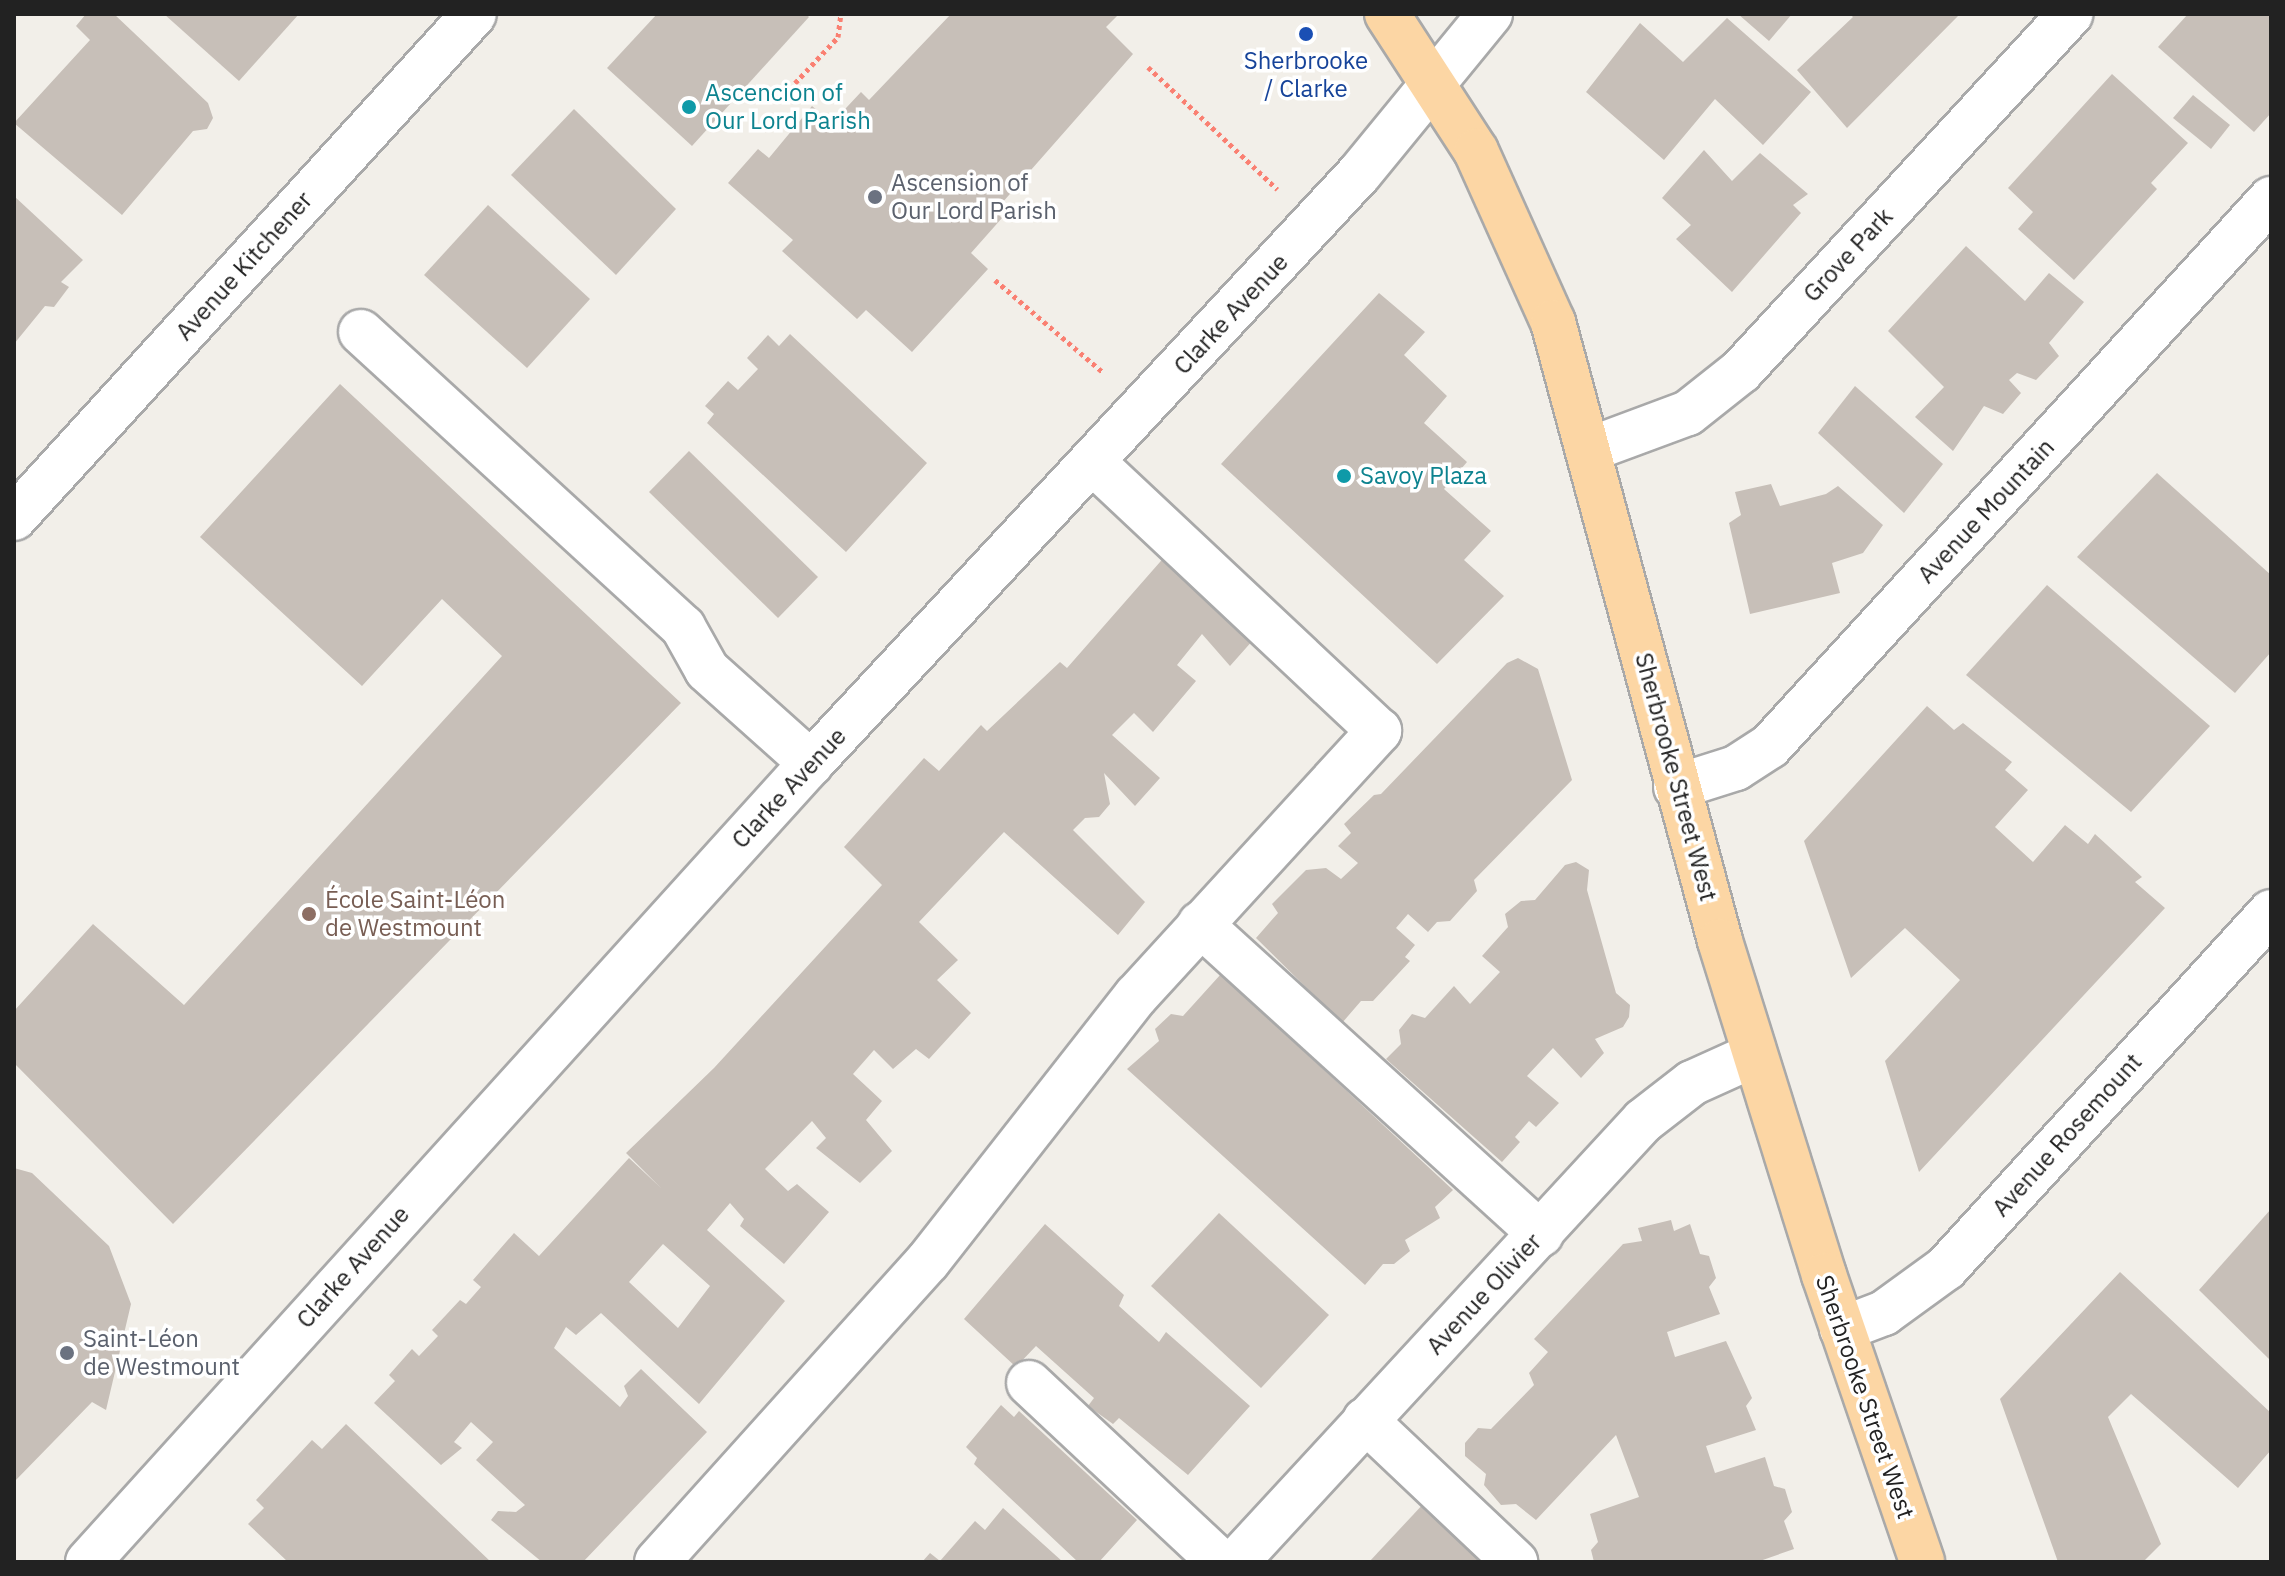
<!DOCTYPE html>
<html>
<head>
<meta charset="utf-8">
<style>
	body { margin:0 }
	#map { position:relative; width:2285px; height:1576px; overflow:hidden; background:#f2efe9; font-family:"IBM Plex Sans",sans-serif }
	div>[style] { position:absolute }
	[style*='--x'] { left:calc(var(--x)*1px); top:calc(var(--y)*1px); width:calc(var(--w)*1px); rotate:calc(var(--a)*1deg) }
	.building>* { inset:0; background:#c7bfb8 }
	.path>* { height:5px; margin-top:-2.5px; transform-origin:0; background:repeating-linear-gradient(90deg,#fa8072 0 4px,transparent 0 8px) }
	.roads { filter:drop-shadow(2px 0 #a9a9a9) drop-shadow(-2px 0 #a9a9a9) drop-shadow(0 2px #a9a9a9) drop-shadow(0 -2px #a9a9a9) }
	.minor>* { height:44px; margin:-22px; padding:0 22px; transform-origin:22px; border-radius:22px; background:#fff }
	.major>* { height:44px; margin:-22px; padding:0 22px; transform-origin:22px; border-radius:22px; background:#fcd6a4 }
	.dots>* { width:22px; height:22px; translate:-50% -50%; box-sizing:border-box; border:4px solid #fff; border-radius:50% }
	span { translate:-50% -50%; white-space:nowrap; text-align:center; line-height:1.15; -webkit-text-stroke:7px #fff; paint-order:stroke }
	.transit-label { font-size:24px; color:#164399 }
	.culture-label { font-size:24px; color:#0d838f }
	.left { translate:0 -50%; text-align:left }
	.worship-label { font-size:24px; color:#5b616d }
	.street-label { font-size:24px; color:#222 }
	.education-label { font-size:24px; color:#785e54 }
	.frame { position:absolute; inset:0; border:16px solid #222; pointer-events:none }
</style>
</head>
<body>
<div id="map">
	<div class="building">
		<i style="clip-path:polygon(86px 14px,114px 14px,208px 103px,213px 118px,207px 129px,193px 131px,122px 215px,14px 123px,90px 40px,76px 26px)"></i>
		<i style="clip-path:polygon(164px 14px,299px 14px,239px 81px)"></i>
		<i style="clip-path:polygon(657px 14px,806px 14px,809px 17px,692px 146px,607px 68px)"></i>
		<i style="clip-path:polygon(951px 14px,1119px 14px,1106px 27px,1133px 54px,995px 211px,1002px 218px,971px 253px,988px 269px,912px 352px,866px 310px,857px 319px,782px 251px,793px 240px,728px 183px,758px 149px,769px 158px,812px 106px,832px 123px,861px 92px,869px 100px)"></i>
		<i style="clip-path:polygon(1738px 14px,1792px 14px,1769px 41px)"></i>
		<i style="clip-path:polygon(1850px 14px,1960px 14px,1847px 128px,1797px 70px,1853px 17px)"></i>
		<i style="clip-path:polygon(2188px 14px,2271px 14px,2271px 113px,2254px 132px,2158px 47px)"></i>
		<i style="clip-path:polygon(1727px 18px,1811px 92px,1763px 145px,1715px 99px,1664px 160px,1586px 92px,1640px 23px,1683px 62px)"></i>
		<i style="clip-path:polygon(2112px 74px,2188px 143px,2151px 183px,2157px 189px,2074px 280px,2018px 229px,2033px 212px,2008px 188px)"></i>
		<i style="clip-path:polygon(2193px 95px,2230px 125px,2211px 149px,2173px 118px)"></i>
		<i style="clip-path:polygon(574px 109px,676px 209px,616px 275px,511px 175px)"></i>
		<i style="clip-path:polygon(1704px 150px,1732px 181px,1760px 153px,1808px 194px,1793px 205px,1801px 213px,1732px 292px,1676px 239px,1691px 225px,1662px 198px)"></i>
		<i style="clip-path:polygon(14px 196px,83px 260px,61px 282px,69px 287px,54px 307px,45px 306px,14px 344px)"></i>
		<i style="clip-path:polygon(488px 205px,590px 299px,527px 368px,424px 275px)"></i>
		<i style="clip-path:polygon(1966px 246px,2025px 301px,2049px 273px,2084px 302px,2049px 343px,2059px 356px,2036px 380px,2017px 373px,2009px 380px,2021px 393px,2003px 414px,1984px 406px,1953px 451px,1915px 417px,1944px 387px,1888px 331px)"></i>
		<i style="clip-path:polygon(1379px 293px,1425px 332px,1404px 355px,1447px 396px,1424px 423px,1467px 462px,1444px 489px,1491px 531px,1464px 560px,1504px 596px,1437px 664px,1221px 464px)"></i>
		<i style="clip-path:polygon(790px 334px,927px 463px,846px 552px,707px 423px,714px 414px,705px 406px,728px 381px,738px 390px,758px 369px,747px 358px,768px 335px,779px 346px)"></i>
		<i style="clip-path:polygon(340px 384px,681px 703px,173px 1224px,14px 1063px,14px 1011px,93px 924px,184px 1005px,502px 656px,442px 599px,362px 686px,200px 537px)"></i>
		<i style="clip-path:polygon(1855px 386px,1943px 464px,1904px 513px,1818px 433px)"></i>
		<i style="clip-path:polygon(689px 451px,818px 577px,778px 618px,649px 492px)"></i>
		<i style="clip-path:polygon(2157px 473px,2271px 575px,2271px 652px,2235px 693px,2077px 557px)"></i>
		<i style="clip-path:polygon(1771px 484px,1780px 506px,1826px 494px,1838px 486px,1883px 525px,1863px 553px,1832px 563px,1840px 593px,1750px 614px,1729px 523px,1741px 515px,1735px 492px)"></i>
		<i style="clip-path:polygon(evenodd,1167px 554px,1254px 639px,1230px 666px,1202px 634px,1177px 665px,1196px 681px,1153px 732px,1134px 713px,1112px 735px,1160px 778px,1135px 806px,1104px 773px,1110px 804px,1099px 817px,1085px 818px,1073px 830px,1145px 902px,1118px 935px,1004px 832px,919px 922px,958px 960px,937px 980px,971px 1013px,929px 1059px,916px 1049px,893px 1069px,874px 1050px,853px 1074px,882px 1101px,866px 1120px,892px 1151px,860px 1183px,816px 1148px,826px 1138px,812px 1121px,765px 1169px,788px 1191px,797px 1184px,829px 1212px,784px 1264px,740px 1226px,744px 1219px,730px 1203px,707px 1230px,785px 1301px,699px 1404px,601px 1313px,576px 1335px,566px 1327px,554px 1348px,620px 1407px,628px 1396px,624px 1386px,641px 1369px,707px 1432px,583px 1562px,542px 1562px,491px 1520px,498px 1511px,516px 1512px,525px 1505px,476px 1460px,493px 1442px,471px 1422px,454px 1442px,462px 1448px,441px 1465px,374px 1403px,395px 1381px,389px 1375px,412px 1349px,419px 1356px,438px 1336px,432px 1330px,460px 1300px,466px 1304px,481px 1287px,473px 1280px,514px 1233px,539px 1256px,629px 1158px,661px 1188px,626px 1153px,714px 1068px,882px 885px,844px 847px,924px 758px,939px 771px,981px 725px,987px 731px,1060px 662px,1067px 668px,1167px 554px,663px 1244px,710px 1286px,678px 1328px,629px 1282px,663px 1244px)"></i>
		<i style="clip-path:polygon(2047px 585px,2210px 726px,2131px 812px,1966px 675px)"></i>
		<i style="clip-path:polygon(1518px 658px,1538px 669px,1572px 780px,1474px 880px,1477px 891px,1450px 921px,1437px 922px,1428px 932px,1408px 914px,1396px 928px,1415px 945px,1405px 957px,1410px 961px,1373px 1001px,1361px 1001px,1342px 1023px,1256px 938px,1278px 913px,1272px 904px,1306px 870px,1326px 868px,1341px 879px,1358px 863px,1338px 846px,1351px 833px,1344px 824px,1374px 795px,1381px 794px,1507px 663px)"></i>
		<i style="clip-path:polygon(1927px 706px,1954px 730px,1963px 723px,2012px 762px,2005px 770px,2028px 790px,1995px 827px,2033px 862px,2065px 825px,2088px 844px,2095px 834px,2142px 877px,2135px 882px,2165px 908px,1919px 1172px,1885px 1061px,1960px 980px,1905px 928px,1851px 978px,1804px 841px)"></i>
		<i style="clip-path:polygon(1576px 862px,1589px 870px,1587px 890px,1616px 993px,1630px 1005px,1629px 1017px,1623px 1027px,1595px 1039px,1604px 1053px,1581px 1078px,1553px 1048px,1527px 1076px,1559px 1103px,1536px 1127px,1529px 1121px,1515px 1137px,1520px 1142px,1502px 1162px,1386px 1059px,1401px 1044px,1399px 1030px,1412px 1014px,1425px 1018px,1454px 986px,1470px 1004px,1500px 972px,1482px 956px,1508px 927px,1505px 914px,1521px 901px,1535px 900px,1565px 865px)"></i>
		<i style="clip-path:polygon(1221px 974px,1453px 1190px,1435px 1207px,1440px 1218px,1405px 1240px,1410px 1251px,1394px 1264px,1383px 1264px,1365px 1285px,1127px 1069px,1159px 1041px,1155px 1029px,1171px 1014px,1183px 1016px)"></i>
		<i style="clip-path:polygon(14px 1168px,32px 1173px,109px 1246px,131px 1304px,106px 1410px,92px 1402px,14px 1482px)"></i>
		<i style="clip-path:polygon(2271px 1209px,2271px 1361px,2199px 1290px)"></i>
		<i style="clip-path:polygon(1219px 1213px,1329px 1315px,1261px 1388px,1151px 1286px)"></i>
		<i style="clip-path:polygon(1671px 1220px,1674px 1231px,1690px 1224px,1700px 1254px,1709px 1256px,1716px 1278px,1709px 1287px,1720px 1314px,1667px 1332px,1675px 1357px,1726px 1341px,1752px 1398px,1746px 1406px,1756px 1430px,1706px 1446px,1715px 1473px,1765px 1457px,1774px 1486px,1785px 1489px,1792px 1512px,1784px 1521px,1794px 1549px,1757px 1562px,1594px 1562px,1591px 1550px,1598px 1542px,1590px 1514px,1639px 1497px,1616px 1435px,1536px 1520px,1516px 1504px,1501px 1505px,1484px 1485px,1486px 1474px,1465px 1456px,1465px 1443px,1478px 1428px,1491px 1429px,1534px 1385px,1529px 1373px,1548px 1352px,1534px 1339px,1623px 1244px,1642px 1241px,1638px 1228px)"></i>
		<i style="clip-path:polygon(1045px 1224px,1124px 1295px,1119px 1306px,1159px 1342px,1166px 1332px,1250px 1406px,1188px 1475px,1119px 1418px,1113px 1424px,1088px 1406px,1094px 1398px,1036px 1346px,1016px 1367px,964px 1319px)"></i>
		<i style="clip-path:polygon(2120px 1272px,2271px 1413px,2271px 1450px,2238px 1488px,2131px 1394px,2108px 1417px,2161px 1544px,2143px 1562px,2058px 1562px,2000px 1399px)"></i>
		<i style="clip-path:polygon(1001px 1405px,1014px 1417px,1019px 1411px,1137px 1520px,1099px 1562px,1078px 1562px,974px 1464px,977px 1458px,966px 1447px)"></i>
		<i style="clip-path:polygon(346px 1424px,491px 1562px,288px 1562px,248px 1524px,264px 1508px,256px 1500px,312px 1440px,322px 1449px)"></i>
		<i style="clip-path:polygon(1426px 1501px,1491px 1562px,1369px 1562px)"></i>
		<i style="clip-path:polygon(1003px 1508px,1063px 1562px,922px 1562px,930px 1553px,940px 1561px,975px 1521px,985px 1530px)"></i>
	</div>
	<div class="path">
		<i style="--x:1148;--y:67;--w:178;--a:43.4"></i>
		<i style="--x:795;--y:83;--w:63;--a:-46.9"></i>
		<i style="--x:838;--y:37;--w:23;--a:-83"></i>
		<i style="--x:995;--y:280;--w:143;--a:40.5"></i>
	</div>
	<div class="roads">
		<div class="minor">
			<i style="--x:361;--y:332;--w:437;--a:42.5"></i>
			<i style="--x:683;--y:627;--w:49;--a:60.8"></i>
			<i style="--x:707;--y:670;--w:140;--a:41.8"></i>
			<i style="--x:1591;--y:449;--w:103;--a:-20.4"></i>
			<i style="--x:1688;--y:413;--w:68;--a:-38.4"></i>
			<i style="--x:1741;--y:371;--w:486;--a:-47.3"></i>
			<i style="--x:14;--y:518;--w:682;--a:-47.61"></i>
			<i style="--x:1676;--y:787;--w:63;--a:-17.6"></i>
			<i style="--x:1736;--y:768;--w:40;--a:-32.9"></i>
			<i style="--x:1770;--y:746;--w:742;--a:-47.51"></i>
			<i style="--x:1200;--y:924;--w:461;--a:42.3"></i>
			<i style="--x:1842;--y:1329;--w:45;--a:-20.9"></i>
			<i style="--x:1884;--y:1313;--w:77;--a:-36"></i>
			<i style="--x:1946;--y:1268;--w:482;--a:-47.6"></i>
			<i style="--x:1029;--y:1383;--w:262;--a:43.1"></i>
			<i style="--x:1365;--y:1420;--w:207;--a:43.4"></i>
			<i style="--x:88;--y:1562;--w:1078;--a:-47.86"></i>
			<i style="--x:811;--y:763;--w:805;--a:-47.07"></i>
			<i style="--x:1359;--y:174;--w:207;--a:-50.7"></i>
			<i style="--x:657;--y:1562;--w:405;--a:-48"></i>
			<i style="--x:928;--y:1261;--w:337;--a:-51.9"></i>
			<i style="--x:1136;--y:996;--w:360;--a:-47.5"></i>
			<i style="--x:1379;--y:731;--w:393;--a:-136.8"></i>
			<i style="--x:1236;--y:1562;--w:600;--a:-47.3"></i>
			<i style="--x:1643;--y:1121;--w:62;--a:-37.8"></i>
			<i style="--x:1692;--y:1083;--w:68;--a:-24.3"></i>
		</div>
		<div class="major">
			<i style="--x:1387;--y:14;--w:163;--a:57"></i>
			<i style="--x:1476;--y:151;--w:188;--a:65.8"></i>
			<i style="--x:1553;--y:322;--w:641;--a:74.9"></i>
			<i style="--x:1720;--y:941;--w:350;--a:72.7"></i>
			<i style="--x:1824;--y:1275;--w:303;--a:71.1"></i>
		</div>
	</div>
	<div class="dots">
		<i style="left:1306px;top:34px;background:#1a4fb4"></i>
		<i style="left:689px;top:107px;background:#0f9aa8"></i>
		<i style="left:875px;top:197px;background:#6b7280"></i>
		<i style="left:1344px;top:476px;background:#0f9aa8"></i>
		<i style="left:309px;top:914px;background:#8d6e63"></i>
		<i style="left:67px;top:1353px;background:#6b7280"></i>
	</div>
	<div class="transit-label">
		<span style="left:1306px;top:75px">Sherbrooke<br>/ Clarke</span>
	</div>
	<div class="culture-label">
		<span class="left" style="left:705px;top:107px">Ascencion of<br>Our Lord Parish</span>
		<span class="left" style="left:1360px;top:476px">Savoy Plaza</span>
	</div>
	<div class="worship-label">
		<span class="left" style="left:891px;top:197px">Ascension of<br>Our Lord Parish</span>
		<span class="left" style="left:83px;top:1353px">Saint-Léon<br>de Westmount</span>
	</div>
	<div class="street-label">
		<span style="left:1848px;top:255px;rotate:-47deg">Grove Park</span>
		<span style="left:244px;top:266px;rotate:-48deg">Avenue Kitchener</span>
		<span style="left:1231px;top:314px;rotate:-47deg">Clarke Avenue</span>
		<span style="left:1986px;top:511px;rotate:-47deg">Avenue Mountain</span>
		<span style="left:1676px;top:777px;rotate:75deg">Sherbrooke Street West</span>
		<span style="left:789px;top:788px;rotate:-47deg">Clarke Avenue</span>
		<span style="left:2067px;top:1135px;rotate:-48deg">Avenue Rosemount</span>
		<span style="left:353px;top:1267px;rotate:-48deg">Clarke Avenue</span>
		<span style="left:1484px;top:1294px;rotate:-47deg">Avenue Olivier</span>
		<span style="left:1865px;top:1397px;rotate:71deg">Sherbrooke Street West</span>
	</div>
	<div class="education-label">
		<span class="left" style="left:325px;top:914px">École Saint-Léon<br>de Westmount</span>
	</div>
	<div class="frame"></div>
</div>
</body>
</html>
